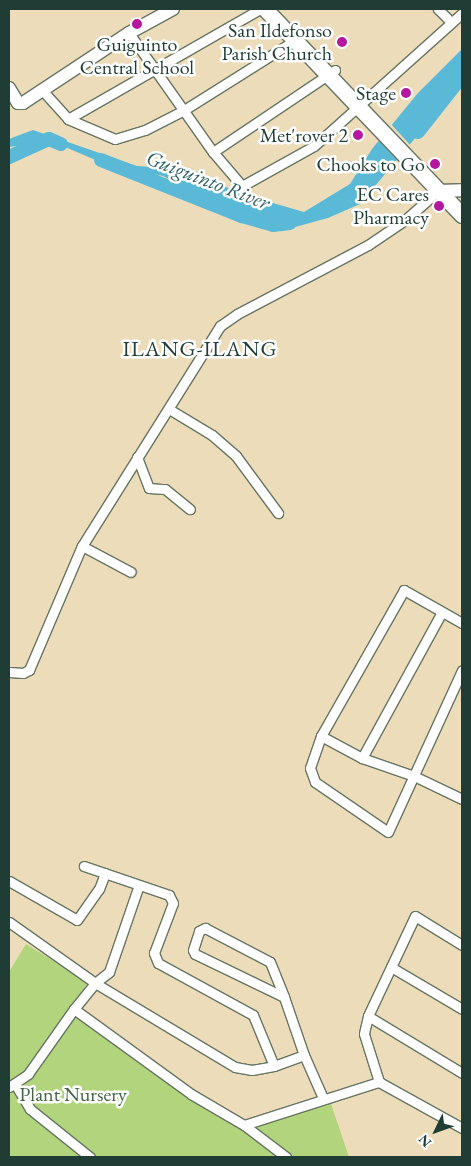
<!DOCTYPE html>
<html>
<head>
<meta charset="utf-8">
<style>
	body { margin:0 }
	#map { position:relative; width:471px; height:1166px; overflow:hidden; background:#eddcb9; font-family:"EB Garamond",serif }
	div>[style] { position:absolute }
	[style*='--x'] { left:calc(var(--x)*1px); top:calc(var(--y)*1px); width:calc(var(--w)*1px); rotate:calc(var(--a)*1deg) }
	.green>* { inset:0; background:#b2d47c }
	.water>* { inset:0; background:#59b9d7 }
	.pier>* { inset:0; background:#eddcb9 }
	.river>* { height:14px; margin:-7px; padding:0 7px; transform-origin:7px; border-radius:7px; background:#59b9d7 }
	.roads { filter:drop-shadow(1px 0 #677563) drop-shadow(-1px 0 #677563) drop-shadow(0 1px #677563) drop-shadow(0 -1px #677563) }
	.street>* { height:9px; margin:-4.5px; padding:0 4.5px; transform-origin:4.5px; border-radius:4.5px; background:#fff }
	.secondary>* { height:12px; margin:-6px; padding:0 6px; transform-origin:6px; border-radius:6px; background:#fff }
	.highway>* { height:15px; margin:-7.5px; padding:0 7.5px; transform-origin:7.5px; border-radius:7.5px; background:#fff }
	.dots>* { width:14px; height:14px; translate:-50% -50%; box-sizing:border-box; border:2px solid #fff; border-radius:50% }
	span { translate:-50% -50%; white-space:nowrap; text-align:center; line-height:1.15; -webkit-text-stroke:5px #fff; paint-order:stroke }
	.poi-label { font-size:20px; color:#1f3d34 }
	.right { translate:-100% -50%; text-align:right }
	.park-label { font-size:20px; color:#446346 }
	.water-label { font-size:21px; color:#306265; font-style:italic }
	.quarter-label { font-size:22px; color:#1f3d34; letter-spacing:1px }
	.frame { position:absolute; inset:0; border:10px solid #1f3d34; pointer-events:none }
	.north { position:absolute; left:411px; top:1106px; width:50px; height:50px; -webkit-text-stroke:4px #fff; paint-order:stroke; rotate:228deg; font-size:14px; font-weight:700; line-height:20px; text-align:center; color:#1f3d34 }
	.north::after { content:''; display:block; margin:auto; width:18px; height:22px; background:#1f3d34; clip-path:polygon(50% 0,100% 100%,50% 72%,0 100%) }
</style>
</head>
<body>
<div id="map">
	<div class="green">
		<i style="clip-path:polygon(26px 944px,88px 982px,68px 1012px,243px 1130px,330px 1101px,349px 1157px,9px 1157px,9px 972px)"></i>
	</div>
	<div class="water">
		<i style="clip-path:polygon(462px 49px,462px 82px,360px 204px,328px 218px,284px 230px,201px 196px,163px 176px,105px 164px,51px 141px,9px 147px,9px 139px,33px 130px,137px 166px,193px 170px,238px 193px,304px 212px,350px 184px,372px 149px,418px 93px)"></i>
	</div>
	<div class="pier">
		<i style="clip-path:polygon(390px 123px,411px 146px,399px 162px,377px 139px)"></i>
	</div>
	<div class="river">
		<i style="--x:418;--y:132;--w:71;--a:-51.8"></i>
		<i style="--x:9;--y:157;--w:44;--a:-24.2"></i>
		<i style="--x:49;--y:139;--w:13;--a:23"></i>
		<i style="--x:101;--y:160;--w:152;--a:21.7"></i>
		<i style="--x:242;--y:216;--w:32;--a:16"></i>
		<i style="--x:273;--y:225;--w:17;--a:-7"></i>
	</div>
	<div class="roads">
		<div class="street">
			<i style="--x:438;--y:9;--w:18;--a:45"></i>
			<i style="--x:129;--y:33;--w:146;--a:54.8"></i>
			<i style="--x:213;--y:152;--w:45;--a:49.5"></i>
			<i style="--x:242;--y:186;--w:82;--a:-29.1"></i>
			<i style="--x:314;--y:146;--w:199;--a:-41.9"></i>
			<i style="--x:43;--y:91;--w:38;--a:48"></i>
			<i style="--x:68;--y:119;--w:51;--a:23.1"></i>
			<i style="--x:115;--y:139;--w:31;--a:-17"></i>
			<i style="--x:145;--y:130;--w:44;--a:-27.1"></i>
			<i style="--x:184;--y:110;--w:131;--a:-32.2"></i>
			<i style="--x:68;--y:119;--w:221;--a:-29.8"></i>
			<i style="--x:213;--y:152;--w:147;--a:-33.9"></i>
			<i style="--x:169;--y:409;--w:50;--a:31.2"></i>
			<i style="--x:212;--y:435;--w:32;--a:41"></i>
			<i style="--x:236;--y:456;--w:71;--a:53.6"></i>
			<i style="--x:137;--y:457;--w:33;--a:69"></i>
			<i style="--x:149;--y:488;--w:16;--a:4"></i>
			<i style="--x:165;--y:489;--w:32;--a:39"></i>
			<i style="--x:82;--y:546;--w:55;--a:28"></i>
			<i style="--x:462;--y:623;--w:67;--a:-150.4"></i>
			<i style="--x:404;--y:590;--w:168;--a:119.6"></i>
			<i style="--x:321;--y:736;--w:34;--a:109"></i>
			<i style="--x:310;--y:768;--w:15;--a:70"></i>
			<i style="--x:315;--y:782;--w:88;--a:34.4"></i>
			<i style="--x:388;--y:832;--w:178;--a:-65.4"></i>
			<i style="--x:9;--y:672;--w:14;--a:4"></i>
			<i style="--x:23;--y:673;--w:7;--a:-27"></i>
			<i style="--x:29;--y:670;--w:135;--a:-66.9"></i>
			<i style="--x:82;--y:546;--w:260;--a:-57.9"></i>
			<i style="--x:220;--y:326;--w:21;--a:-35"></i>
			<i style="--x:237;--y:314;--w:148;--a:-27.8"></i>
			<i style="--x:368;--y:245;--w:45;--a:-34"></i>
			<i style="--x:405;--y:220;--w:44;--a:-41.3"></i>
			<i style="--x:321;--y:736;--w:47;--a:28.2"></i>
			<i style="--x:362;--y:758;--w:55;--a:19.1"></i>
			<i style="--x:414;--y:776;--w:53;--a:25.6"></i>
			<i style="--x:362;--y:758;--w:166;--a:-61.3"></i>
			<i style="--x:9;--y:881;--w:78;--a:29.8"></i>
			<i style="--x:77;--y:920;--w:38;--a:-55"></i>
			<i style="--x:99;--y:889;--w:17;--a:-69"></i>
			<i style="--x:9;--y:922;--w:105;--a:35.3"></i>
			<i style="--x:95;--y:983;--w:163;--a:31"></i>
			<i style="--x:235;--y:1067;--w:17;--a:10"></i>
			<i style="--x:252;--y:1070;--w:22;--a:-10"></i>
			<i style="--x:274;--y:1066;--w:55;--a:-112.4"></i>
			<i style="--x:253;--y:1015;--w:108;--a:-151.3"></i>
			<i style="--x:158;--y:963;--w:11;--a:-112"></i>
			<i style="--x:154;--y:953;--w:53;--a:-69.2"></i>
			<i style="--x:173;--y:903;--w:9;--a:-117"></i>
			<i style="--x:169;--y:895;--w:90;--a:-161.2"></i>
			<i style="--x:462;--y:945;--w:55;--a:-148.3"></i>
			<i style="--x:415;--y:916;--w:110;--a:115.2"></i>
			<i style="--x:368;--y:1016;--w:18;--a:103"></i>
			<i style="--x:364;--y:1034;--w:50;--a:72.6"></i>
			<i style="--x:379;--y:1082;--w:95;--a:29"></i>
			<i style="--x:391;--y:967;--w:82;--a:30.6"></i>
			<i style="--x:284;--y:997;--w:99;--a:-154.2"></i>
			<i style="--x:195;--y:954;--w:4;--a:-117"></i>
			<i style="--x:193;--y:950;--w:20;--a:-72"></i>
			<i style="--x:199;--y:931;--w:7;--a:-27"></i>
			<i style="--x:205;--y:928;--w:73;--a:27.6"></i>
			<i style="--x:270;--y:962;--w:38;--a:68"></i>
			<i style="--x:284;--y:997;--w:61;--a:71"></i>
			<i style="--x:304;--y:1055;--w:47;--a:66.2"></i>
			<i style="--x:74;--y:1009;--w:33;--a:-51"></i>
			<i style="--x:95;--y:983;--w:18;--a:-38"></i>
			<i style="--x:109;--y:972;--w:92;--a:-71"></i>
			<i style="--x:368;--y:1016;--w:110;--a:31.2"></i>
			<i style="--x:274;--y:1066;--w:32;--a:-20"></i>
			<i style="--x:15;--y:1084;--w:29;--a:59"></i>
			<i style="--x:30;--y:1109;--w:77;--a:38.7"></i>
			<i style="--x:9;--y:1087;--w:23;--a:-34"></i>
			<i style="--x:28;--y:1074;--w:80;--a:-54.7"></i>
			<i style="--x:74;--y:1009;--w:145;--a:36"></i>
			<i style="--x:191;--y:1094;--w:61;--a:30.3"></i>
			<i style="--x:244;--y:1125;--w:142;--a:-17.7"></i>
			<i style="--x:244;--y:1125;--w:53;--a:37.3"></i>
		</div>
		<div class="secondary">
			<i style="--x:9;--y:88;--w:17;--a:59"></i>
			<i style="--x:18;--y:103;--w:5;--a:0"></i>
			<i style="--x:23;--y:103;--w:127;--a:-33.4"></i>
			<i style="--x:129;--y:33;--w:50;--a:-28.6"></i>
			<i style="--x:438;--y:191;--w:24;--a:-2"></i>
		</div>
		<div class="highway">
			<i style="--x:265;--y:9;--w:285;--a:46.3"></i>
		</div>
	</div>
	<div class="dots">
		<i style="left:137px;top:24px;background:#b5179e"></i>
		<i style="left:342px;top:42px;background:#b5179e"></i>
		<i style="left:406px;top:93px;background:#b5179e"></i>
		<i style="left:358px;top:135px;background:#b5179e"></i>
		<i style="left:435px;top:164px;background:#b5179e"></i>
		<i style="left:439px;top:206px;background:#b5179e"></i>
	</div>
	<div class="poi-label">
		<span class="right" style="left:332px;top:42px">San Ildefonso<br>Parish Church</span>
		<span style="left:137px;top:56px">Guiguinto<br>Central School</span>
		<span class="right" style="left:396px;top:93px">Stage</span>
		<span class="right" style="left:348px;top:135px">Met'rover 2</span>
		<span class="right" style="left:425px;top:164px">Chooks to Go</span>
		<span class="right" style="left:429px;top:206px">EC Cares<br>Pharmacy</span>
	</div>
	<div class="park-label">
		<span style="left:73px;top:1094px">Plant Nursery</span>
	</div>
	<div class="water-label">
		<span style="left:208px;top:180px;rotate:21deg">Guiguinto River</span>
	</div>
	<div class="quarter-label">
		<span style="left:200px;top:349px">ILANG-ILANG</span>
	</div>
	<div class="frame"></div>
	<div class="north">N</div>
</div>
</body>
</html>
